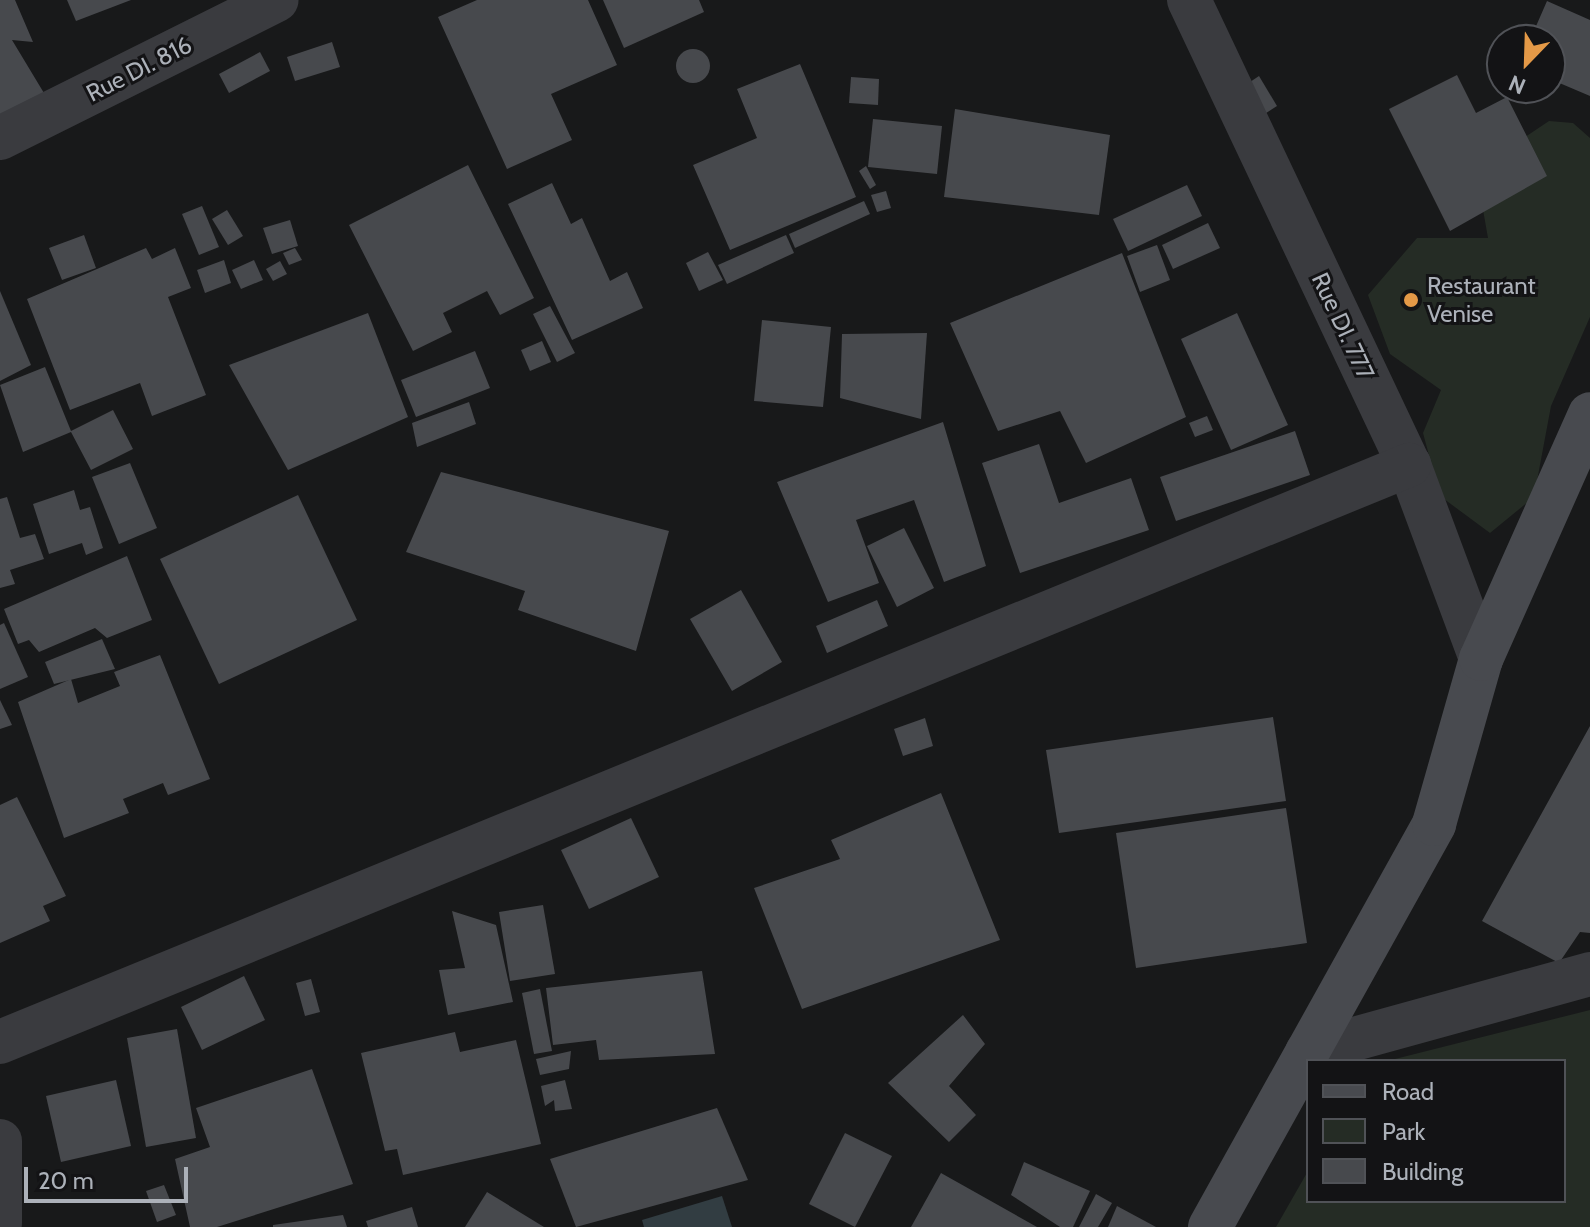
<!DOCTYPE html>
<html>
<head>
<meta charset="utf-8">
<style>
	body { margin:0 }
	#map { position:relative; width:1590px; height:1227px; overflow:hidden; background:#18191a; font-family:Cabin,sans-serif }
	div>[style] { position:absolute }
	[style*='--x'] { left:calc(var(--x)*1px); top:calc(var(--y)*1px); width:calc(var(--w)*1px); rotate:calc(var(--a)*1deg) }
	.green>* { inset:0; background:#252c25 }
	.water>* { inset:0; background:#323d42 }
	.building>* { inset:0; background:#47494d }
	.round { border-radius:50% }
	.street>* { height:44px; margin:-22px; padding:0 22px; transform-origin:22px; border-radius:22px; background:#3a3b3f }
	.secondary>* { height:44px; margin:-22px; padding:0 22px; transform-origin:22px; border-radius:22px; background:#484a4f }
	.dots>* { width:22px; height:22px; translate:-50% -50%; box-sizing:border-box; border:4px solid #131315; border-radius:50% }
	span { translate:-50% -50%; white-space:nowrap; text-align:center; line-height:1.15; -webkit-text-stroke:6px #131315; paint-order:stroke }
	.street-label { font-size:24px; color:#acb1b9 }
	.poi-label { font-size:24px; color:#acb1b9 }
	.left { translate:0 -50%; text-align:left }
	.legend { position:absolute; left:1306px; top:1059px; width:260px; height:144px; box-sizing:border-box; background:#131315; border:2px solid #505257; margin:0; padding:10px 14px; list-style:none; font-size:24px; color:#acb1b9 }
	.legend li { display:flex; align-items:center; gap:16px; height:40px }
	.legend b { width:40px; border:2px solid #505257 }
	.north { position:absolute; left:1486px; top:24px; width:80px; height:80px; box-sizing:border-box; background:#131315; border:2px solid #505257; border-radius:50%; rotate:203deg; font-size:22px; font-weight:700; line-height:32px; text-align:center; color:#acb1b9 }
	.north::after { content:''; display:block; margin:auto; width:28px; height:36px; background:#e49947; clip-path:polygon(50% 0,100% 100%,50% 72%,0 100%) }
	.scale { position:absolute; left:24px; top:1167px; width:164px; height:36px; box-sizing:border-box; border:4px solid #acb1b9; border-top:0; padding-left:10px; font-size:24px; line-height:28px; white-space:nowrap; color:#acb1b9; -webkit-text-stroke:6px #131315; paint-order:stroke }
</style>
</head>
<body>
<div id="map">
	<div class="green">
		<i style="clip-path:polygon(1549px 121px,1573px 123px,1590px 138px,1590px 317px,1551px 406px,1534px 497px,1490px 533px,1440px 496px,1423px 433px,1441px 390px,1390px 354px,1368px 295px,1417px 238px,1488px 238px,1476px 170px)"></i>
		<i style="clip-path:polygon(1590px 1010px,1590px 1227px,1276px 1227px,1308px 1171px,1308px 1201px,1564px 1201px,1564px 1061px,1387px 1061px)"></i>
	</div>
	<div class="water">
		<i style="clip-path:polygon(722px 1196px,732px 1227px,644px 1227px,642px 1220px)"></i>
	</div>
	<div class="building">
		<i style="clip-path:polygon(0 0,15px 0,33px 42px,12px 40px,53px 108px,0 129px)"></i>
		<i style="clip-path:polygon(67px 0,131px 0,76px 21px)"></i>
		<i style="clip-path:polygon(477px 0,588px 0,617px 65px,551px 94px,572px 140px,507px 169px,438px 17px)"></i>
		<i style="clip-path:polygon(603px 0,699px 0,704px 12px,624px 48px)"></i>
		<i style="clip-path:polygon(1547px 1px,1590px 20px,1590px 96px,1550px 79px,1550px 40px,1530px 40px)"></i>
		<i style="clip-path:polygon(332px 42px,340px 67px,295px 81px,287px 57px)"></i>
		<i class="round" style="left:676px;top:49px;width:34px;height:34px"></i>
		<i style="clip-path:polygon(260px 52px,270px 71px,229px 93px,219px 74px)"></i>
		<i style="clip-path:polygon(800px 64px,856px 197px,730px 250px,693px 165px,757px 138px,737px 89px)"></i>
		<i style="clip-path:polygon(1457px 75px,1476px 113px,1507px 97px,1547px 176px,1450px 231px,1389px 109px)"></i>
		<i style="clip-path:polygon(1259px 76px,1277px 106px,1263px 115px,1244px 86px)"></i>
		<i style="clip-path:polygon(851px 77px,879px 79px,878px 105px,849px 103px)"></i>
		<i style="clip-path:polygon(955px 109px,1110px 135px,1099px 215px,944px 197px)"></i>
		<i style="clip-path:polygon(873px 119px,942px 126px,937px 174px,868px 167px)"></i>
		<i style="clip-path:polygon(468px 165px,534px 298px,500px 315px,487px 291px,443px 313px,452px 332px,413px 351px,349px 225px)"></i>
		<i style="clip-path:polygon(866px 166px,876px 185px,870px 189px,859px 171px)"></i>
		<i style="clip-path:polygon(552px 183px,571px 224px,582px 218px,610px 281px,627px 272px,643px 308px,572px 340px,508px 204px)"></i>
		<i style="clip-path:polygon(1187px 185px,1202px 216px,1128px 251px,1113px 219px)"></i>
		<i style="clip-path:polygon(886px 191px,891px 208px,877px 212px,871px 195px)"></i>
		<i style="clip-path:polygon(864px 201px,870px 214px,795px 248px,789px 234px)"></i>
		<i style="clip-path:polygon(202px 206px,219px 247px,199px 255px,182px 214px)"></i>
		<i style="clip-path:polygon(227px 210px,243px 236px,228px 245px,212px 219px)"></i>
		<i style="clip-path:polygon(290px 220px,298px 246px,272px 254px,263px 228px)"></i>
		<i style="clip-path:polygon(1208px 223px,1220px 248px,1173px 269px,1162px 245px)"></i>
		<i style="clip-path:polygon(84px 235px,96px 268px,62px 280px,49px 248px)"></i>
		<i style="clip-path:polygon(786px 235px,794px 253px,727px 284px,718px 265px)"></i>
		<i style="clip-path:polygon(1157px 245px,1170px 280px,1140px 292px,1127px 256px)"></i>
		<i style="clip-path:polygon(146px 248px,152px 259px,175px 248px,191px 288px,168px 297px,206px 395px,152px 416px,140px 383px,70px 410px,27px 299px)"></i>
		<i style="clip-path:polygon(295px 248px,302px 260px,289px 265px,283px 253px)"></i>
		<i style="clip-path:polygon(708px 252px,723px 280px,699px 291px,686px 263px)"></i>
		<i style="clip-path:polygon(1122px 253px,1186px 417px,1086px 463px,1060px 411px,998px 431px,950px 323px)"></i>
		<i style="clip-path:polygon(224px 260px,231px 283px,205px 293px,197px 270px)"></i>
		<i style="clip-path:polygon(254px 260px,263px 280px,241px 289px,232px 270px)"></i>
		<i style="clip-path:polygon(280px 261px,287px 274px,273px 281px,266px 269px)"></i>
		<i style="clip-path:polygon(0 291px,31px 365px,0 381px)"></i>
		<i style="clip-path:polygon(550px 306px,575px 353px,557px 362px,533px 314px)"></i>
		<i style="clip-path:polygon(368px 313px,408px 417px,288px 470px,229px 365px)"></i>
		<i style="clip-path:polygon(1237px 313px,1288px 425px,1231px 450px,1181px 339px)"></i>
		<i style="clip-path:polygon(762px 320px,831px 327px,823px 407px,754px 401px)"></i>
		<i style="clip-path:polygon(927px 333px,921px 419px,840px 398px,842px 334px)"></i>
		<i style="clip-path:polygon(542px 341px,551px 362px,530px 371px,521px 350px)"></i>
		<i style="clip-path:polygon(475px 351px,490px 388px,416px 417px,401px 380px)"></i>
		<i style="clip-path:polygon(45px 367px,71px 431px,113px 410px,133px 449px,91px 470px,71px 432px,23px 452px,0 385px)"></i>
		<i style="clip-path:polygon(469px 402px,476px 424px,417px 447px,412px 423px)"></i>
		<i style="clip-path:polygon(1207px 416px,1213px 430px,1195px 437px,1189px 423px)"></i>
		<i style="clip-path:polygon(943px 422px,986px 566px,944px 582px,914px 500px,856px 520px,879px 583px,828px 602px,777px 482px)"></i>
		<i style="clip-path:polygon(1295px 431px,1310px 475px,1176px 521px,1160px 477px)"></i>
		<i style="clip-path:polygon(1039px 444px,1059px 503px,1131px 478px,1149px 530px,1020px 573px,982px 463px)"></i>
		<i style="clip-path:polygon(130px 463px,157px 528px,119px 544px,92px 477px)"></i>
		<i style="clip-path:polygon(441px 472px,669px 531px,636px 651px,518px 610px,525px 591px,406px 552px)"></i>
		<i style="clip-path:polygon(74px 490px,80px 510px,90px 507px,103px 548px,86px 555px,82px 543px,49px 554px,33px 504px)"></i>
		<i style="clip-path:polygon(298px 495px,357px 620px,219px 684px,160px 559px)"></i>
		<i style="clip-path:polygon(7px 497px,20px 538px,35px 534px,44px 559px,10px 570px,15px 584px,0 588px,0 499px)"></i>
		<i style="clip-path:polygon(904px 528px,934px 588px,897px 607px,867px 546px)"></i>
		<i style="clip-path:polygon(127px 556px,152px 620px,107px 638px,95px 628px,39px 652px,29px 640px,18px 644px,4px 609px)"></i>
		<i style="clip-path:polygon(741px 590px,782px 662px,732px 691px,690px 619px)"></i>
		<i style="clip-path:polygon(877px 600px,888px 626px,827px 653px,816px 626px)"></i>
		<i style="clip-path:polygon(4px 623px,28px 677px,0 689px,0 625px)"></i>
		<i style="clip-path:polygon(102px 639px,115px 669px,54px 684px,45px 662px)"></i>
		<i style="clip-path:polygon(160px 655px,210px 779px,168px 795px,163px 783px,123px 799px,129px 813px,64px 838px,18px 702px,71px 679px,78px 703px,120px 686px,114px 672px)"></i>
		<i style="clip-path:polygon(0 700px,12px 725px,0 729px)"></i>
		<i style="clip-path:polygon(1273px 717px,1286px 801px,1059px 833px,1046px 750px)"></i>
		<i style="clip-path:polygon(925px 718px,933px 746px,903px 756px,894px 729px)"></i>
		<i style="clip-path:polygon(1590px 726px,1590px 933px,1580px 932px,1559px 963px,1482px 921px)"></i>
		<i style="clip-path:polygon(941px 793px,1000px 940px,802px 1009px,754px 888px,840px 859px,831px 840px)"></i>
		<i style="clip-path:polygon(17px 797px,66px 896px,43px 906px,50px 921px,0 943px,0 805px)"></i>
		<i style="clip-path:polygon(1286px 808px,1307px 943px,1136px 968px,1116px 833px)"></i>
		<i style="clip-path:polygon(631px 818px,659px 877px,589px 909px,561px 850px)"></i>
		<i style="clip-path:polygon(543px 905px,555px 974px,510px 981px,499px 912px)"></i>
		<i style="clip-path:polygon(452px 911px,496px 925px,513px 1002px,448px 1015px,439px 970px,465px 968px)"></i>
		<i style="clip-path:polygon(702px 971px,715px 1054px,599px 1060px,596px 1040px,553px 1045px,546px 988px)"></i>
		<i style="clip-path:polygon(244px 976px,265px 1020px,202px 1050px,181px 1007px)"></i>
		<i style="clip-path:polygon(311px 979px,320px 1012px,305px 1016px,296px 983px)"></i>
		<i style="clip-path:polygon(540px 989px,552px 1051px,534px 1054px,522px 993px)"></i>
		<i style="clip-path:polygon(963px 1015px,985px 1044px,949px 1086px,976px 1115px,949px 1142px,888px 1083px)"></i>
		<i style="clip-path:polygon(177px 1029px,196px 1138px,146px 1147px,127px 1038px)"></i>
		<i style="clip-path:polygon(455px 1032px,460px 1052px,516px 1040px,541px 1144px,403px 1175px,397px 1149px,385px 1151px,361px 1053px)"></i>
		<i style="clip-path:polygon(571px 1051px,569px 1069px,540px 1075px,536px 1059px)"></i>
		<i style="clip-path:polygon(312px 1069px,353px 1184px,217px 1227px,190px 1227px,175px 1159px,210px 1147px,196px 1108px)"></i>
		<i style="clip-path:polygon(116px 1080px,131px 1146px,61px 1162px,46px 1096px)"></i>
		<i style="clip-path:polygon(565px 1080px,572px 1109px,555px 1111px,554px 1100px,545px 1106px,541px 1086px)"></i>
		<i style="clip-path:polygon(717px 1108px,748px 1180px,576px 1227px,550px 1159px)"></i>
		<i style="clip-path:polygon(845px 1133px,892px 1156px,855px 1227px,809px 1204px)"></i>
		<i style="clip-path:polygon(1024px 1162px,1090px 1191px,1073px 1227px,1060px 1227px,1011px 1195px)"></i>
		<i style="clip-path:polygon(941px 1173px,1037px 1227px,911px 1227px)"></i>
		<i style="clip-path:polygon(164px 1185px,176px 1215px,157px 1222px,146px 1191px)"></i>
		<i style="clip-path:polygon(487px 1192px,544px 1227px,465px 1227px)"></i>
		<i style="clip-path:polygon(1096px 1194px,1112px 1203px,1098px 1227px,1079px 1227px)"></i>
		<i style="clip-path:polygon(1117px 1206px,1156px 1227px,1108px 1227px)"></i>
		<i style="clip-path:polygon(412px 1207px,418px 1227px,368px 1227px,366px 1221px)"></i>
		<i style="clip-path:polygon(343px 1215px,347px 1227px,273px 1227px,273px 1225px)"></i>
	</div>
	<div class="street">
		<i style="--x:1189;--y:0;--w:514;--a:64.68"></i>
		<i style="--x:1409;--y:465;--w:207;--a:69.6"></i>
		<i style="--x:0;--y:138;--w:309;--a:-26.5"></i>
		<i style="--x:0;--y:1042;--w:1523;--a:-22.27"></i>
		<i style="--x:1307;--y:1052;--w:294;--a:-15.4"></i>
		<i style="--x:0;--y:1141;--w:82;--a:90"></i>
	</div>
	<div class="secondary">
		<i style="--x:1210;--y:1227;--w:461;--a:-60.9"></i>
		<i style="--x:1434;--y:824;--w:172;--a:-74.1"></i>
		<i style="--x:1481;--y:659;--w:268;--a:-66"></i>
	</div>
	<div class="dots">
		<i style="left:1411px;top:300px;background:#e49947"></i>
	</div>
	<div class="street-label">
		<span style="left:139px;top:69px;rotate:-27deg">Rue DI. 816</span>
		<span style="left:1343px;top:326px;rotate:65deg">Rue DI. 777</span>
	</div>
	<div class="poi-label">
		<span class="left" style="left:1427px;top:300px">Restaurant<br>Venise</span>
	</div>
	<ul class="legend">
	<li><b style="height:10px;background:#484a4f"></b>Road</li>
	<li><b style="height:22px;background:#252c25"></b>Park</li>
	<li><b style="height:22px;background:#47494d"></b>Building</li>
	</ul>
	<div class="north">N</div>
	<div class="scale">20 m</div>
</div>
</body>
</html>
